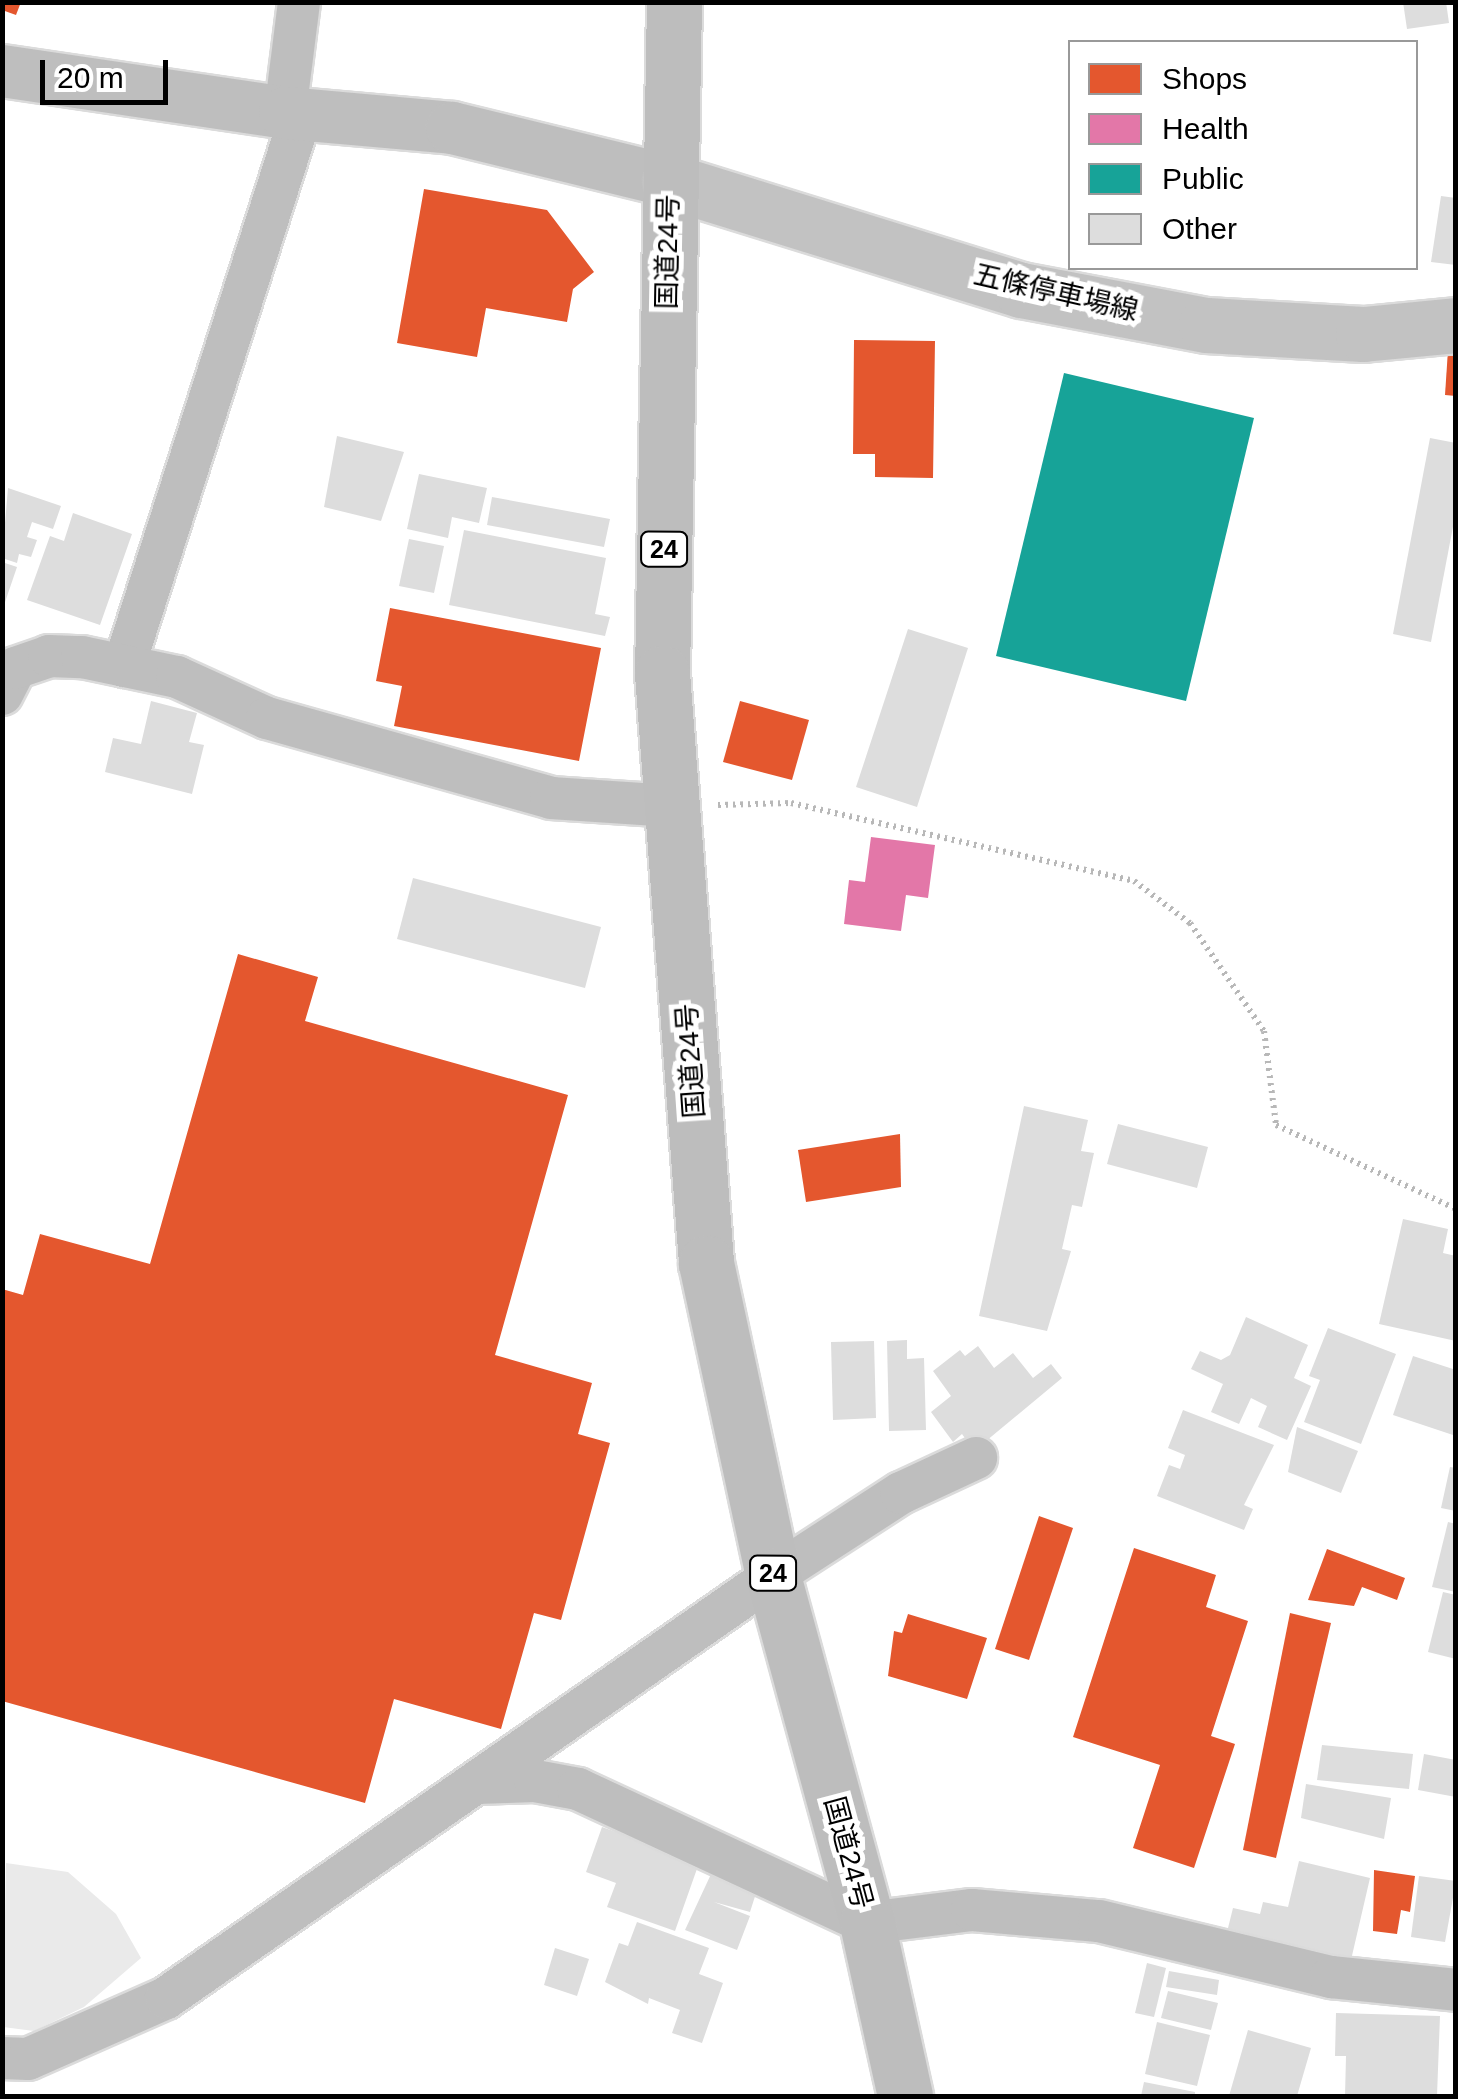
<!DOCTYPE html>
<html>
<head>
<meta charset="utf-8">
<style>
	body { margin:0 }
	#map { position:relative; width:1458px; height:2099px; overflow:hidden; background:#fff; font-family:Helvetica,"Noto Sans JP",sans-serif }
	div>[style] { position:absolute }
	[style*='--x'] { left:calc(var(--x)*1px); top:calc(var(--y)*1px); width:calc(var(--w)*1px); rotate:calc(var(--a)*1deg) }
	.green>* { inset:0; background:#eaeaea }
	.shops>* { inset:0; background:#e4572e }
	.health>* { inset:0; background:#e377a8 }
	.public>* { inset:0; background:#17a398 }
	.building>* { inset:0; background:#ddd }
	.path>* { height:6px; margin-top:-3px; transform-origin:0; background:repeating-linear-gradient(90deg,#b8b8b8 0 2.5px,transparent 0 7.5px) }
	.roads { filter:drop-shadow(2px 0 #dbdbdb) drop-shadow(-2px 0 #dbdbdb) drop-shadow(0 2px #dbdbdb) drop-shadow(0 -2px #dbdbdb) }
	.minor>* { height:42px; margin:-21px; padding:0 21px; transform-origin:21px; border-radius:21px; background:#bebebe }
	.tertiary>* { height:52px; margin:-26px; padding:0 26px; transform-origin:26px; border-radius:26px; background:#bebebe }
	.secondary>* { height:55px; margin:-27.5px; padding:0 27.5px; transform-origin:27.5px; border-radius:27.5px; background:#c2c2c2 }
	.trunk>* { height:55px; margin:-27.5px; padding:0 27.5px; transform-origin:27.5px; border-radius:27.5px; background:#bdbdbd }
	span { translate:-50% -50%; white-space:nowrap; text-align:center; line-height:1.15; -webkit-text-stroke:10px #fff; paint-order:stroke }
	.shield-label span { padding:2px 8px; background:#fff; border:2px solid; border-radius:8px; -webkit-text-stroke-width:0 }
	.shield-label { font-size:25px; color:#000; font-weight:700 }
	.street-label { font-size:28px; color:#000 }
	.frame { position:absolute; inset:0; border:5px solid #000; pointer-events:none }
	.legend { position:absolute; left:1068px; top:40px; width:350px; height:230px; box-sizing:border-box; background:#fff; border:2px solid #999; margin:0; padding:12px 18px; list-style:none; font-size:30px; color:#000 }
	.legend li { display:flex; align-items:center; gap:20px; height:50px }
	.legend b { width:50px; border:2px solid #999 }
	.scale { position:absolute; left:40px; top:60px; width:128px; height:45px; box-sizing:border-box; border:5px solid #000; border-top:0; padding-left:12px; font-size:30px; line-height:35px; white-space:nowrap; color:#000; -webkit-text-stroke:8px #fff; paint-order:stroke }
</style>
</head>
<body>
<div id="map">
	<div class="green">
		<i style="clip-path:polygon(6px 1863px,68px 1872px,116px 1914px,141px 1958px,84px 2007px,34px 2031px,3px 2027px)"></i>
	</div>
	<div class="shops">
		<i style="clip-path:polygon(2px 2px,21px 2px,16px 15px,2px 10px)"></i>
		<i style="clip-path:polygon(424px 189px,547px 210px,594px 272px,573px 289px,567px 322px,486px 308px,477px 357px,397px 343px)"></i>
		<i style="clip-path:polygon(854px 340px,935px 341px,933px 478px,875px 477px,875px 454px,853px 454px)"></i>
		<i style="clip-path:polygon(1448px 350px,1456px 351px,1456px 396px,1445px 395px)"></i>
		<i style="clip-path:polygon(390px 608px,601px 648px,579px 761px,394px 726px,402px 686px,376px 681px)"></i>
		<i style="clip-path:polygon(740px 701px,809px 720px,792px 780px,723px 762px)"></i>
		<i style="clip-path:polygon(238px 954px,318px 977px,305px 1021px,568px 1095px,495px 1355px,592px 1383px,578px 1434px,610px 1443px,561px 1620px,534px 1613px,501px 1729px,394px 1699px,365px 1803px,2px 1701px,2px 1289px,23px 1295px,40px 1234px,150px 1264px)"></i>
		<i style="clip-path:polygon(900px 1134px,901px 1187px,806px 1202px,798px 1150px)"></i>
		<i style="clip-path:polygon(1039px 1516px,1073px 1528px,1029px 1660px,995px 1649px)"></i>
		<i style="clip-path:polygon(1134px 1548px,1216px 1575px,1206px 1607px,1248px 1621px,1211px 1736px,1235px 1744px,1194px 1868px,1133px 1848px,1160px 1765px,1073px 1737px)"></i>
		<i style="clip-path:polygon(1327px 1549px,1405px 1578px,1397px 1600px,1362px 1587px,1354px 1606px,1308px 1600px)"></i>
		<i style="clip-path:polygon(1290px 1613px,1331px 1623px,1276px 1858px,1243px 1850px)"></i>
		<i style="clip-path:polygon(908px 1614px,987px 1638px,967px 1699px,888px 1676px,894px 1631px,902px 1633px)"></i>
		<i style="clip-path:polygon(1374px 1870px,1415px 1876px,1410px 1912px,1401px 1910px,1397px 1934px,1373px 1931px)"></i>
	</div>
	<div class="health">
		<i style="clip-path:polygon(871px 837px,935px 845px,928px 898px,906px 895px,901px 931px,844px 924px,849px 880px,865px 882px)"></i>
	</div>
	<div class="public">
		<i style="clip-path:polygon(1064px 373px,1254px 418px,1186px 701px,996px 656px)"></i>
	</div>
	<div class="building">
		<i style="clip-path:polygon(1403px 2px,1446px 2px,1449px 23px,1407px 29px)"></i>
		<i style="clip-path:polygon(1441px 196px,1456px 198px,1456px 265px,1431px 262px)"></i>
		<i style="clip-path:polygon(337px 436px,404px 452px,381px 521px,324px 507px)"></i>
		<i style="clip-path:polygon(1430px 438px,1456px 443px,1456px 511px,1431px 642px,1393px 634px)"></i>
		<i style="clip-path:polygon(419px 474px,487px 488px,479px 523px,452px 517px,448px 538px,407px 529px)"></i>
		<i style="clip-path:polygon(8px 488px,61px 506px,53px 529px,32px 522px,27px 537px,37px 540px,31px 557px,19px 554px,17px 563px,2px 558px)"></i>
		<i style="clip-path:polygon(492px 497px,610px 519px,604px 547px,487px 525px)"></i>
		<i style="clip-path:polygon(73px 513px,132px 534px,100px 625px,27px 600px,50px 536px,64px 541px)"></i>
		<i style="clip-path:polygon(464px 530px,606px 558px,595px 614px,610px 617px,605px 636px,449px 605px)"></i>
		<i style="clip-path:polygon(409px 539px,444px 546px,434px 593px,399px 586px)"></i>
		<i style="clip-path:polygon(2px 562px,17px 567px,3px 608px,2px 608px)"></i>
		<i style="clip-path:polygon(908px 629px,968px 648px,917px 807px,856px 787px)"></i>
		<i style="clip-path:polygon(151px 701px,197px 713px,189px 742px,204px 745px,192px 794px,105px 772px,113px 738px,141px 744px)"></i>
		<i style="clip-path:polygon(413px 878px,601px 927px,585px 988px,397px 939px)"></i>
		<i style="clip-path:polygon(1024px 1106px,1088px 1120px,1081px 1151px,1094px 1153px,1082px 1207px,1072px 1205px,1062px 1249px,1071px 1251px,1047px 1331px,979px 1316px)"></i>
		<i style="clip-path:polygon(1118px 1124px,1208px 1147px,1197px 1188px,1107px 1164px)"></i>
		<i style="clip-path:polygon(1403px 1219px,1448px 1229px,1443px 1253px,1456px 1256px,1456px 1341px,1379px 1324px)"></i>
		<i style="clip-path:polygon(1246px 1317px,1308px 1345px,1294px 1378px,1311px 1386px,1287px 1440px,1258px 1427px,1267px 1406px,1251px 1398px,1239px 1424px,1211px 1412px,1223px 1384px,1191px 1369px,1200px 1351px,1221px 1360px,1230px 1355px)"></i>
		<i style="clip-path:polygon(1328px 1328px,1396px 1354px,1361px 1444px,1304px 1422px,1320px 1380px,1309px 1376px)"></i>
		<i style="clip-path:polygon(907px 1340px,907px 1359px,924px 1358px,926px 1430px,889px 1431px,887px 1341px)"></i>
		<i style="clip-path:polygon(874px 1341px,876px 1418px,833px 1420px,831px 1342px)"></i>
		<i style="clip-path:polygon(978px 1346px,994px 1368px,1013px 1353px,1033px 1378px,1051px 1364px,1062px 1378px,974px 1451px,962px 1434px,953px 1442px,931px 1412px,951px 1396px,933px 1371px,960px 1350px,965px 1356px)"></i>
		<i style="clip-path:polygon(1413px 1356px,1456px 1370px,1456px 1436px,1393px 1415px)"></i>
		<i style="clip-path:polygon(1183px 1410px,1274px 1445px,1244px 1505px,1253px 1509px,1244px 1530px,1157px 1496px,1169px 1465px,1180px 1469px,1185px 1455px,1168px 1448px)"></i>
		<i style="clip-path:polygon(1297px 1427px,1358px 1451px,1341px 1493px,1288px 1472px)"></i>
		<i style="clip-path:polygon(1450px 1467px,1456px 1468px,1456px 1511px,1441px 1508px)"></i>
		<i style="clip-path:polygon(1448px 1522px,1456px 1524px,1456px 1592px,1432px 1587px)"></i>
		<i style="clip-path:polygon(1443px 1592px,1456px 1595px,1456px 1659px,1428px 1652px)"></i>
		<i style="clip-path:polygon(1322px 1745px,1413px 1754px,1409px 1789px,1317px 1780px)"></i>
		<i style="clip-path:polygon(1424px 1754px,1456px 1760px,1456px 1797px,1418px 1790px)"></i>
		<i style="clip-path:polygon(1306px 1784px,1391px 1798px,1384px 1839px,1301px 1818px)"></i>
		<i style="clip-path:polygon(636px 1825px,704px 1849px,675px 1931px,607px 1907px,616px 1883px,586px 1872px,602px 1827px,633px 1838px)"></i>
		<i style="clip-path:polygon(1299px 1861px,1370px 1878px,1351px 1960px,1224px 1944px,1233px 1908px,1260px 1914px,1263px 1902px,1288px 1907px)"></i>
		<i style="clip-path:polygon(712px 1872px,758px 1887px,750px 1912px,714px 1902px,750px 1916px,737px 1950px,685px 1930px)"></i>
		<i style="clip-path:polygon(1419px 1876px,1456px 1881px,1445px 1942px,1411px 1937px)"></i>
		<i style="clip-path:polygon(637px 1922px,709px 1948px,699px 1974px,723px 1983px,702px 2043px,672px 2033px,680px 2010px,649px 1998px,648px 2004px,605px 1982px,619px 1943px,628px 1946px)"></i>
		<i style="clip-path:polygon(555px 1948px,589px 1959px,577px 1996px,544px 1985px)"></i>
		<i style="clip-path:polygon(1147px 1963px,1166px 1968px,1154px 2017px,1135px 2013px)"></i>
		<i style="clip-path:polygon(1169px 1971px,1219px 1980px,1217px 1995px,1166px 1987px)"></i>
		<i style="clip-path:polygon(1168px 1991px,1218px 2003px,1211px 2030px,1161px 2018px)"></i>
		<i style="clip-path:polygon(1336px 2013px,1440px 2016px,1437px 2096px,1345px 2096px,1346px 2056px,1335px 2056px)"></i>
		<i style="clip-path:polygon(1157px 2022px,1210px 2035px,1197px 2086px,1145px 2074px)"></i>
		<i style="clip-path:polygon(1248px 2030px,1311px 2048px,1297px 2096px,1229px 2096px)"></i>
		<i style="clip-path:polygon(1144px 2082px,1195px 2092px,1195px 2096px,1141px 2096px)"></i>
	</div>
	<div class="path">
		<i style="--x:718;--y:805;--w:73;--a:-1.6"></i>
		<i style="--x:791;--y:803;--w:352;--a:12.8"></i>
		<i style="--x:1134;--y:881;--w:70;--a:36.9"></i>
		<i style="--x:1190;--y:923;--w:131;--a:55.6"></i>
		<i style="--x:1264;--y:1031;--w:95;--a:82.7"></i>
		<i style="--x:1276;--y:1125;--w:199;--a:25"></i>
	</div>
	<div class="roads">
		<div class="minor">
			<i style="--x:285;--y:113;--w:112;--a:-82.8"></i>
			<i style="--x:124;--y:666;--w:579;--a:-72.19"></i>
			<i style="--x:2;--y:694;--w:29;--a:-63"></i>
			<i style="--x:15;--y:668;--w:36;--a:-19"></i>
			<i style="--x:49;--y:656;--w:33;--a:2"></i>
			<i style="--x:82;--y:657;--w:97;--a:11.9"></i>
			<i style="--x:177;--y:677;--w:99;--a:24.5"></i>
			<i style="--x:267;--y:718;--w:295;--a:15.7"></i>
			<i style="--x:551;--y:798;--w:121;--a:3.8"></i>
			<i style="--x:477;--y:1783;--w:58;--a:-2"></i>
			<i style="--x:535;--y:1781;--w:44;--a:10.5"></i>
			<i style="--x:578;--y:1789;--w:319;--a:24.9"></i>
			<i style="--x:867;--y:1923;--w:106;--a:-7.1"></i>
			<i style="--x:972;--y:1910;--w:127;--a:5"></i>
			<i style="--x:1099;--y:1921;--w:239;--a:13.6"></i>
			<i style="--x:1331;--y:1977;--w:126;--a:5.9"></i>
			<i style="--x:2;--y:2058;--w:26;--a:2"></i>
			<i style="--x:28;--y:2059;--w:151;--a:-23.8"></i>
			<i style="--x:166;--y:1998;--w:739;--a:-34.81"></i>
			<i style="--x:773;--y:1576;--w:153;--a:-33"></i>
			<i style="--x:901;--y:1493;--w:83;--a:-25"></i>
		</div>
		<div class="tertiary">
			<i style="--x:2;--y:71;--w:286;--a:8.4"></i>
			<i style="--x:285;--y:113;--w:168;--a:5.1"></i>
			<i style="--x:452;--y:128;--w:223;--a:13.7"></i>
		</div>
		<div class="secondary">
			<i style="--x:669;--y:181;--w:368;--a:17.2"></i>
			<i style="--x:1021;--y:290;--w:188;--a:10.7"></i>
			<i style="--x:1206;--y:325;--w:157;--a:3.3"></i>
			<i style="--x:1363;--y:334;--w:93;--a:-5.5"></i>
		</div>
		<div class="trunk">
			<i style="--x:674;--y:2;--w:671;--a:91.02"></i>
			<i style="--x:662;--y:673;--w:592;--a:85.73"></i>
			<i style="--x:706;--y:1263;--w:320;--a:77.9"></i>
			<i style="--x:773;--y:1576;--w:360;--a:74.8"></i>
			<i style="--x:867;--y:1923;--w:177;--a:77.6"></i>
		</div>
	</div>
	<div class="shield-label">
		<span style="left:664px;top:549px">24</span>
		<span style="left:773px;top:1573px">24</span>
	</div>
	<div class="street-label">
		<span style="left:668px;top:252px;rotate:-89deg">国道24号</span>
		<span style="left:1056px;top:293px;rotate:13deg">五條停車場線</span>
		<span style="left:691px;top:1061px;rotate:-94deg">国道24号</span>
		<span style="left:848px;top:1853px;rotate:75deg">国道24号</span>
	</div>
	<div class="frame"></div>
	<ul class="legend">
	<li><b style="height:28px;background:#e4572e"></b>Shops</li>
	<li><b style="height:28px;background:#e377a8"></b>Health</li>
	<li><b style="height:28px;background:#17a398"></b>Public</li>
	<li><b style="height:28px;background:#ddd"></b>Other</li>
	</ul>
	<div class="scale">20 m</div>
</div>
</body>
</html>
